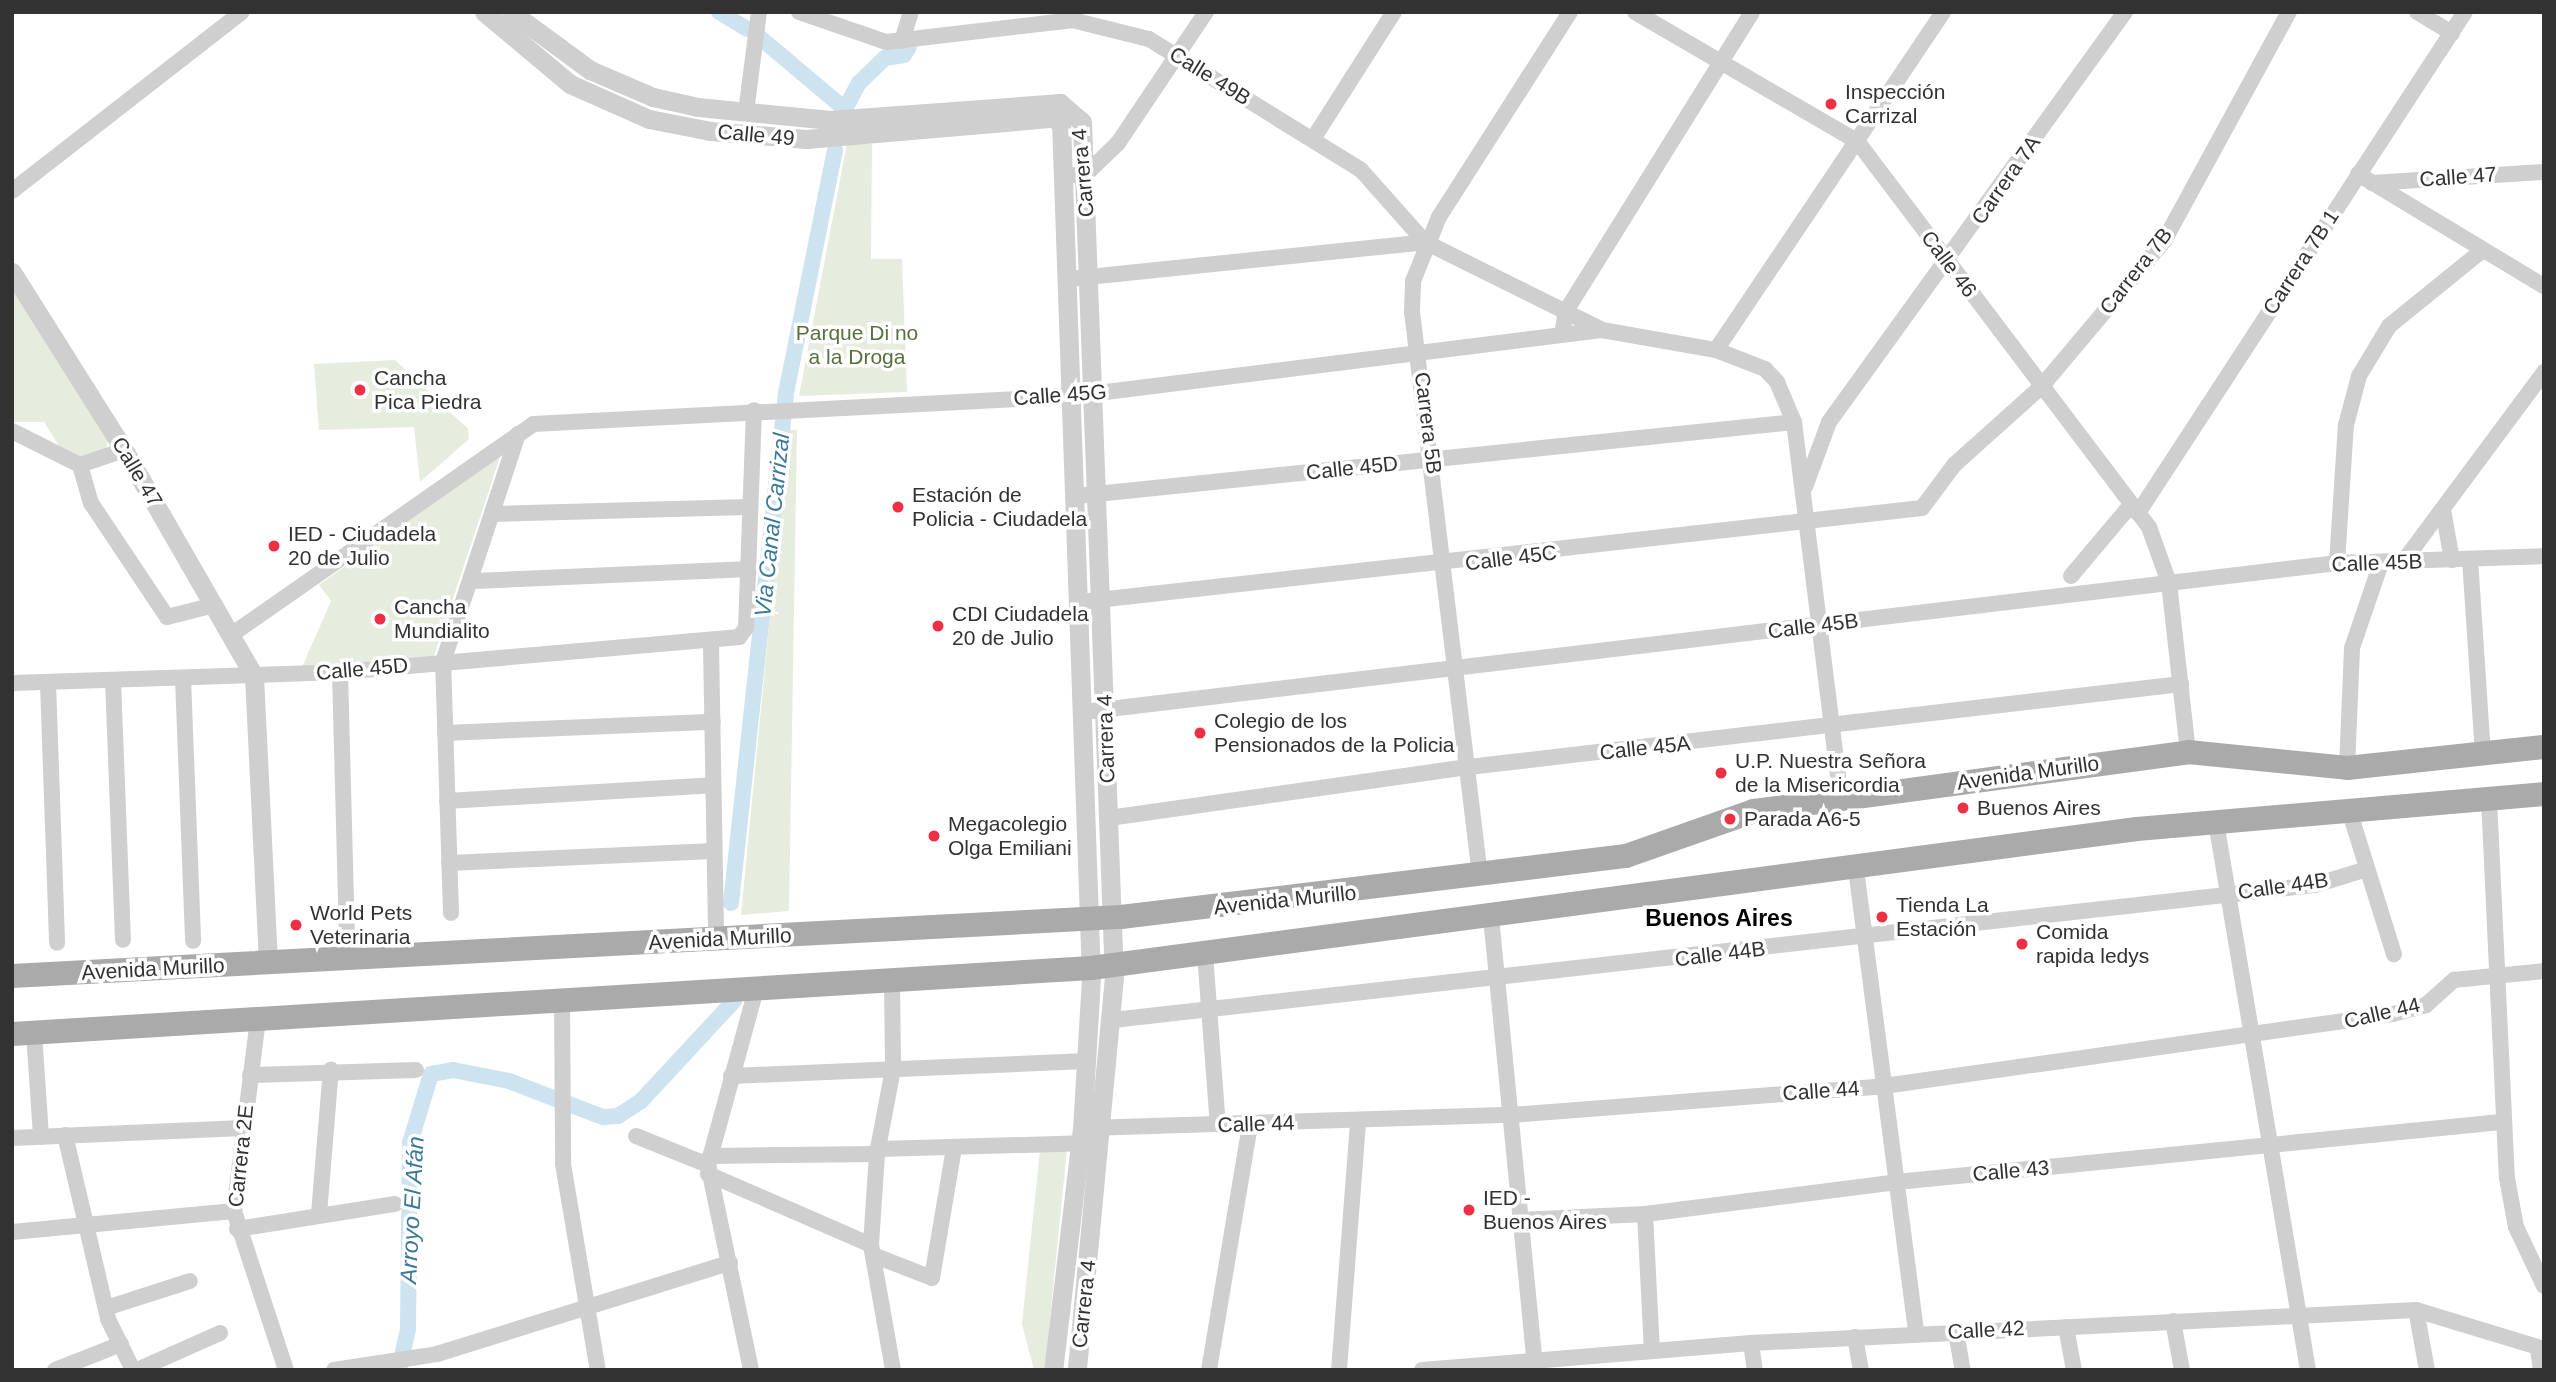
<!DOCTYPE html>
<html>
<head>
<meta charset="utf-8">
<style>
	body { margin:0 }
	#map { position:relative; width:2556px; height:1382px; overflow:hidden; background:#fff; font-family:Helvetica,sans-serif }
	div>[style] { position:absolute }
	[style*='--x'] { left:calc(var(--x)*1px); top:calc(var(--y)*1px); width:calc(var(--w)*1px); rotate:calc(var(--a)*1deg) }
	.green>* { inset:0; background:#e6ecde }
	.canal>* { height:16px; margin:-8px; padding:0 8px; transform-origin:8px; border-radius:8px; background:#cde3ef }
	.minor>* { height:16px; margin:-8px; padding:0 8px; transform-origin:8px; border-radius:8px; background:#cfcfcf }
	.tertiary>* { height:19px; margin:-9.5px; padding:0 9.5px; transform-origin:9.5px; border-radius:9.5px; background:#cfcfcf }
	.primary>* { height:24px; margin:-12px; padding:0 12px; transform-origin:12px; border-radius:12px; background:#aaa }
	.dots>* { width:19px; height:19px; translate:-50% -50%; box-sizing:border-box; border:4px solid #fff; border-radius:50% }
	span { translate:-50% -50%; white-space:nowrap; text-align:center; line-height:1.15; -webkit-text-stroke:7px #fff; paint-order:stroke }
	.street-label { font-size:21px; color:#323232 }
	.poi-label { font-size:21px; color:#323232 }
	.left { translate:0 -50%; text-align:left }
	.park-label { font-size:21px; color:#57713c }
	.water-label { font-size:23px; color:#3b799a; font-style:italic }
	.neighbourhood-label { font-size:23px; color:#000; font-weight:700 }
	.frame { position:absolute; inset:0; border:14px solid #323232; pointer-events:none }
</style>
</head>
<body>
<div id="map">
	<div class="green">
		<i style="clip-path:polygon(847px 143px,872px 144px,871px 259px,902px 259px,907px 392px,799px 396px)"></i>
		<i style="clip-path:polygon(12px 284px,108px 442px,104px 452px,81px 460px,64px 454px,44px 422px,12px 422px)"></i>
		<i style="clip-path:polygon(395px 360px,468px 429px,469px 439px,420px 482px,414px 427px,319px 430px,314px 364px)"></i>
		<i style="clip-path:polygon(788px 430px,797px 430px,789px 911px,741px 915px)"></i>
		<i style="clip-path:polygon(501px 454px,434px 656px,302px 667px,331px 601px,319px 585px)"></i>
		<i style="clip-path:polygon(1067px 1149px,1045px 1369px,1034px 1370px,1022px 1324px,1040px 1150px)"></i>
	</div>
	<div class="canal">
		<i style="--x:719;--y:12;--w:33;--a:31"></i>
		<i style="--x:757;--y:35;--w:115;--a:40.1"></i>
		<i style="--x:845;--y:109;--w:30;--a:-62"></i>
		<i style="--x:859;--y:83;--w:36;--a:-44"></i>
		<i style="--x:885;--y:58;--w:19;--a:-9"></i>
		<i style="--x:904;--y:55;--w:9;--a:-58"></i>
		<i style="--x:731;--y:903;--w:513;--a:-83.84"></i>
		<i style="--x:786;--y:393;--w:248;--a:-78.6"></i>
		<i style="--x:399;--y:1370;--w:42;--a:-77.6"></i>
		<i style="--x:408;--y:1329;--w:186;--a:-89.4"></i>
		<i style="--x:410;--y:1143;--w:72;--a:-73.1"></i>
		<i style="--x:431;--y:1074;--w:22;--a:-10"></i>
		<i style="--x:453;--y:1070;--w:57;--a:11.1"></i>
		<i style="--x:509;--y:1081;--w:101;--a:21"></i>
		<i style="--x:603;--y:1117;--w:15;--a:-4"></i>
		<i style="--x:618;--y:1116;--w:27;--a:-33"></i>
		<i style="--x:641;--y:1101;--w:137;--a:-47.1"></i>
	</div>
	<div class="minor">
		<i style="--x:799;--y:12;--w:92;--a:19"></i>
		<i style="--x:886;--y:42;--w:187;--a:-6.7"></i>
		<i style="--x:1072;--y:20;--w:79;--a:13.9"></i>
		<i style="--x:1149;--y:39;--w:249;--a:31.7"></i>
		<i style="--x:1361;--y:170;--w:96;--a:48.4"></i>
		<i style="--x:1425;--y:242;--w:198;--a:26.4"></i>
		<i style="--x:1635;--y:12;--w:257;--a:30.2"></i>
		<i style="--x:1857;--y:141;--w:484;--a:52.9"></i>
		<i style="--x:2149;--y:527;--w:59;--a:70.3"></i>
		<i style="--x:2169;--y:583;--w:170;--a:83.6"></i>
		<i style="--x:2417;--y:12;--w:41;--a:31"></i>
		<i style="--x:902;--y:41;--w:30;--a:-73"></i>
		<i style="--x:746;--y:112;--w:101;--a:-82.6"></i>
		<i style="--x:1313;--y:139;--w:151;--a:-57.5"></i>
		<i style="--x:2358;--y:174;--w:217;--a:31.1"></i>
		<i style="--x:1074;--y:175;--w:12;--a:-5"></i>
		<i style="--x:1086;--y:174;--w:45;--a:-44.1"></i>
		<i style="--x:1118;--y:143;--w:158;--a:-56.1"></i>
		<i style="--x:2372;--y:183;--w:172;--a:-3.7"></i>
		<i style="--x:12;--y:191;--w:291;--a:-37.9"></i>
		<i style="--x:1069;--y:279;--w:358;--a:-5.9"></i>
		<i style="--x:1562;--y:335;--w:24;--a:-81"></i>
		<i style="--x:1566;--y:311;--w:352;--a:-58.1"></i>
		<i style="--x:1716;--y:350;--w:407;--a:-56.1"></i>
		<i style="--x:12;--y:431;--w:76;--a:26.6"></i>
		<i style="--x:80;--y:465;--w:46;--a:-18.8"></i>
		<i style="--x:80;--y:465;--w:40;--a:74"></i>
		<i style="--x:91;--y:503;--w:137;--a:56.3"></i>
		<i style="--x:167;--y:617;--w:49;--a:-14.3"></i>
		<i style="--x:1805;--y:487;--w:69;--a:-69.7"></i>
		<i style="--x:1829;--y:422;--w:506;--a:-54.17"></i>
		<i style="--x:1077;--y:496;--w:721;--a:-5.89"></i>
		<i style="--x:2443;--y:510;--w:51;--a:79.8"></i>
		<i style="--x:2138;--y:513;--w:598;--a:-56.87"></i>
		<i style="--x:494;--y:514;--w:254;--a:-1.6"></i>
		<i style="--x:2470;--y:559;--w:195;--a:86.2"></i>
		<i style="--x:2403;--y:562;--w:237;--a:-53.4"></i>
		<i style="--x:2337;--y:563;--w:138;--a:-86.3"></i>
		<i style="--x:2346;--y:425;--w:51;--a:-75.1"></i>
		<i style="--x:2359;--y:376;--w:58;--a:-59"></i>
		<i style="--x:2389;--y:326;--w:121;--a:-39"></i>
		<i style="--x:2071;--y:576;--w:92;--a:-49.9"></i>
		<i style="--x:474;--y:581;--w:276;--a:-2.5"></i>
		<i style="--x:1080;--y:602;--w:847;--a:-6.37"></i>
		<i style="--x:1922;--y:508;--w:54;--a:-53.3"></i>
		<i style="--x:1954;--y:465;--w:117;--a:-41.9"></i>
		<i style="--x:2041;--y:387;--w:191;--a:-49.9"></i>
		<i style="--x:2164;--y:241;--w:261;--a:-61.4"></i>
		<i style="--x:231;--y:635;--w:368;--a:-34.9"></i>
		<i style="--x:533;--y:424;--w:542;--a:-2.96"></i>
		<i style="--x:1074;--y:396;--w:532;--a:-7.13"></i>
		<i style="--x:1602;--y:330;--w:116;--a:10"></i>
		<i style="--x:1716;--y:350;--w:53;--a:21.2"></i>
		<i style="--x:1765;--y:369;--w:18;--a:47"></i>
		<i style="--x:1777;--y:382;--w:43;--a:67"></i>
		<i style="--x:1794;--y:422;--w:379;--a:82.9"></i>
		<i style="--x:711;--y:644;--w:296;--a:89"></i>
		<i style="--x:340;--y:672;--w:266;--a:88.5"></i>
		<i style="--x:183;--y:678;--w:263;--a:87.8"></i>
		<i style="--x:113;--y:680;--w:260;--a:87.8"></i>
		<i style="--x:12;--y:683;--w:328;--a:-1.9"></i>
		<i style="--x:340;--y:672;--w:401;--a:-5"></i>
		<i style="--x:739;--y:637;--w:11;--a:-52"></i>
		<i style="--x:746;--y:628;--w:218;--a:-87.9"></i>
		<i style="--x:48;--y:683;--w:260;--a:88"></i>
		<i style="--x:1084;--y:712;--w:1262;--a:-6.78"></i>
		<i style="--x:2337;--y:563;--w:207;--a:-1.9"></i>
		<i style="--x:445;--y:733;--w:268;--a:-2.4"></i>
		<i style="--x:2347;--y:768;--w:120;--a:-87.6"></i>
		<i style="--x:2352;--y:648;--w:90;--a:-71.2"></i>
		<i style="--x:2489;--y:799;--w:379;--a:87.3"></i>
		<i style="--x:2507;--y:1178;--w:50;--a:79.6"></i>
		<i style="--x:2516;--y:1227;--w:65;--a:64.6"></i>
		<i style="--x:447;--y:801;--w:266;--a:-3.4"></i>
		<i style="--x:2350;--y:813;--w:148;--a:72.7"></i>
		<i style="--x:1109;--y:818;--w:364;--a:-8.1"></i>
		<i style="--x:1469;--y:767;--w:717;--a:-6.65"></i>
		<i style="--x:2216;--y:822;--w:556;--a:80.47"></i>
		<i style="--x:449;--y:863;--w:265;--a:-2.6"></i>
		<i style="--x:1856;--y:869;--w:469;--a:82.6"></i>
		<i style="--x:1480;--y:876;--w:568;--a:-96.87"></i>
		<i style="--x:1412;--y:312;--w:31;--a:-88"></i>
		<i style="--x:1413;--y:281;--w:69;--a:-67.9"></i>
		<i style="--x:1439;--y:217;--w:243;--a:-57.4"></i>
		<i style="--x:451;--y:913;--w:251;--a:-91.8"></i>
		<i style="--x:443;--y:662;--w:240;--a:-71.8"></i>
		<i style="--x:1491;--y:917;--w:447;--a:84.4"></i>
		<i style="--x:1205;--y:954;--w:171;--a:85.7"></i>
		<i style="--x:892;--y:982;--w:87;--a:89.3"></i>
		<i style="--x:893;--y:1069;--w:86;--a:100.7"></i>
		<i style="--x:877;--y:1154;--w:91;--a:93.8"></i>
		<i style="--x:871;--y:1245;--w:127;--a:80"></i>
		<i style="--x:562;--y:1001;--w:163;--a:89.6"></i>
		<i style="--x:563;--y:1164;--w:209;--a:80.4"></i>
		<i style="--x:258;--y:1019;--w:193;--a:97.1"></i>
		<i style="--x:234;--y:1211;--w:167;--a:71.9"></i>
		<i style="--x:1113;--y:1020;--w:1210;--a:-6.41"></i>
		<i style="--x:2315;--y:885;--w:54;--a:-17.1"></i>
		<i style="--x:34;--y:1033;--w:104;--a:86.1"></i>
		<i style="--x:250;--y:1075;--w:166;--a:-1.7"></i>
		<i style="--x:731;--y:1076;--w:356;--a:-2.4"></i>
		<i style="--x:1088;--y:1128;--w:423;--a:-1.8"></i>
		<i style="--x:1511;--y:1115;--w:374;--a:-4.4"></i>
		<i style="--x:1884;--y:1086;--w:514;--a:-8.05"></i>
		<i style="--x:2393;--y:1014;--w:34;--a:-15"></i>
		<i style="--x:2426;--y:1005;--w:38;--a:-42"></i>
		<i style="--x:2454;--y:980;--w:90;--a:-5.7"></i>
		<i style="--x:65;--y:1135;--w:189;--a:76.8"></i>
		<i style="--x:108;--y:1319;--w:57;--a:63.9"></i>
		<i style="--x:636;--y:1136;--w:78;--a:21.9"></i>
		<i style="--x:12;--y:1138;--w:231;--a:-2.5"></i>
		<i style="--x:878;--y:1149;--w:211;--a:-1.6"></i>
		<i style="--x:710;--y:1156;--w:167;--a:-0.7"></i>
		<i style="--x:708;--y:1174;--w:178;--a:23.5"></i>
		<i style="--x:319;--y:1214;--w:145;--a:-85.3"></i>
		<i style="--x:1645;--y:1214;--w:137;--a:87.1"></i>
		<i style="--x:1521;--y:1220;--w:124;--a:-2.8"></i>
		<i style="--x:1645;--y:1214;--w:254;--a:-7.2"></i>
		<i style="--x:1897;--y:1182;--w:607;--a:-5.67"></i>
		<i style="--x:237;--y:1229;--w:160;--a:-9"></i>
		<i style="--x:12;--y:1232;--w:223;--a:-5.4"></i>
		<i style="--x:873;--y:1255;--w:63;--a:21.3"></i>
		<i style="--x:932;--y:1278;--w:132;--a:-80.4"></i>
		<i style="--x:106;--y:1308;--w:88;--a:-17.8"></i>
		<i style="--x:2416;--y:1310;--w:61;--a:79.6"></i>
		<i style="--x:2173;--y:1321;--w:50;--a:79.6"></i>
		<i style="--x:2066;--y:1327;--w:44;--a:79.5"></i>
		<i style="--x:1956;--y:1332;--w:39;--a:80"></i>
		<i style="--x:1855;--y:1337;--w:34;--a:80"></i>
		<i style="--x:1751;--y:1343;--w:27;--a:82"></i>
		<i style="--x:2538;--y:1349;--w:21;--a:82"></i>
		<i style="--x:55;--y:1370;--w:71;--a:-21.5"></i>
		<i style="--x:137;--y:1370;--w:91;--a:-24"></i>
		<i style="--x:334;--y:1370;--w:104;--a:-8.8"></i>
		<i style="--x:437;--y:1354;--w:307;--a:-17.3"></i>
		<i style="--x:751;--y:1370;--w:209;--a:-101.8"></i>
		<i style="--x:708;--y:1165;--w:182;--a:-74.7"></i>
		<i style="--x:1209;--y:1370;--w:249;--a:-80.5"></i>
		<i style="--x:1339;--y:1370;--w:250;--a:-85.6"></i>
		<i style="--x:1422;--y:1370;--w:330;--a:-4.7"></i>
		<i style="--x:1751;--y:1343;--w:666;--a:-2.84"></i>
		<i style="--x:2416;--y:1310;--w:134;--a:16.9"></i>
	</div>
	<div class="tertiary">
		<i style="--x:484;--y:12;--w:112;--a:39.9"></i>
		<i style="--x:570;--y:84;--w:86;--a:23.9"></i>
		<i style="--x:649;--y:119;--w:62;--a:11.1"></i>
		<i style="--x:710;--y:131;--w:96;--a:4.8"></i>
		<i style="--x:806;--y:139;--w:247;--a:-4.9"></i>
		<i style="--x:1052;--y:118;--w:10;--a:24"></i>
		<i style="--x:1061;--y:122;--w:857;--a:87.99"></i>
		<i style="--x:1091;--y:978;--w:150;--a:93.4"></i>
		<i style="--x:1082;--y:1128;--w:244;--a:96.8"></i>
		<i style="--x:511;--y:12;--w:98;--a:36.3"></i>
		<i style="--x:590;--y:70;--w:69;--a:23.2"></i>
		<i style="--x:653;--y:97;--w:46;--a:12.5"></i>
		<i style="--x:698;--y:107;--w:133;--a:5.6"></i>
		<i style="--x:830;--y:120;--w:231;--a:-4.2"></i>
		<i style="--x:1060;--y:103;--w:29;--a:41"></i>
		<i style="--x:1082;--y:122;--w:856;--a:87.86"></i>
		<i style="--x:1114;--y:977;--w:395;--a:95.4"></i>
		<i style="--x:12;--y:272;--w:210;--a:57.8"></i>
		<i style="--x:124;--y:450;--w:261;--a:60.1"></i>
		<i style="--x:254;--y:676;--w:287;--a:87.2"></i>
	</div>
	<div class="primary">
		<i style="--x:12;--y:976;--w:1111;--a:-3.05"></i>
		<i style="--x:1121;--y:917;--w:509;--a:-6.89"></i>
		<i style="--x:1626;--y:856;--w:136;--a:-19.4"></i>
		<i style="--x:1754;--y:811;--w:438;--a:-7.7"></i>
		<i style="--x:2188;--y:752;--w:160;--a:5.7"></i>
		<i style="--x:2347;--y:768;--w:198;--a:-6.1"></i>
		<i style="--x:12;--y:1034;--w:1081;--a:-3.5"></i>
		<i style="--x:1091;--y:968;--w:1055;--a:-7.57"></i>
		<i style="--x:2137;--y:829;--w:409;--a:-4.9"></i>
	</div>
	<div class="dots">
		<i style="left:1831px;top:104px;background:#ee3045"></i>
		<i style="left:360px;top:390px;background:#ee3045"></i>
		<i style="left:898px;top:507px;background:#ee3045"></i>
		<i style="left:274px;top:546px;background:#ee3045"></i>
		<i style="left:380px;top:619px;background:#ee3045"></i>
		<i style="left:938px;top:626px;background:#ee3045"></i>
		<i style="left:1200px;top:733px;background:#ee3045"></i>
		<i style="left:1721px;top:773px;background:#ee3045"></i>
		<i style="left:1963px;top:808px;background:#ee3045"></i>
		<i style="left:1730px;top:819px;background:#ee3045"></i>
		<i style="left:934px;top:836px;background:#ee3045"></i>
		<i style="left:1882px;top:917px;background:#ee3045"></i>
		<i style="left:296px;top:925px;background:#ee3045"></i>
		<i style="left:2022px;top:944px;background:#ee3045"></i>
		<i style="left:1469px;top:1210px;background:#ee3045"></i>
	</div>
	<div class="street-label">
		<span style="left:1210px;top:76px;rotate:32deg">Calle 49B</span>
		<span style="left:756px;top:135px;rotate:5deg">Calle 49</span>
		<span style="left:1083px;top:173px;rotate:-95deg">Carrera 4</span>
		<span style="left:2458px;top:177px;rotate:-4deg">Calle 47</span>
		<span style="left:2006px;top:180px;rotate:-55deg">Carrera 7A</span>
		<span style="left:2301px;top:262px;rotate:-57deg">Carrera 7B 1</span>
		<span style="left:1949px;top:264px;rotate:53deg">Calle 46</span>
		<span style="left:2136px;top:271px;rotate:-52deg">Carrera 7B</span>
		<span style="left:1060px;top:395px;rotate:-4deg">Calle 45G</span>
		<span style="left:1428px;top:423px;rotate:83deg">Carrera 5B</span>
		<span style="left:1352px;top:468px;rotate:-6deg">Calle 45D</span>
		<span style="left:137px;top:472px;rotate:59deg">Calle 47</span>
		<span style="left:1511px;top:558px;rotate:-7deg">Calle 45C</span>
		<span style="left:2377px;top:563px;rotate:-2deg">Calle 45B</span>
		<span style="left:1813px;top:626px;rotate:-7deg">Calle 45B</span>
		<span style="left:362px;top:669px;rotate:-5deg">Calle 45D</span>
		<span style="left:1106px;top:739px;rotate:-92deg">Carrera 4</span>
		<span style="left:1645px;top:748px;rotate:-6deg">Calle 45A</span>
		<span style="left:2028px;top:773px;rotate:-8deg">Avenida Murillo</span>
		<span style="left:2283px;top:886px;rotate:-8deg">Calle 44B</span>
		<span style="left:1285px;top:900px;rotate:-6deg">Avenida Murillo</span>
		<span style="left:720px;top:939px;rotate:-3deg">Avenida Murillo</span>
		<span style="left:1720px;top:954px;rotate:-7deg">Calle 44B</span>
		<span style="left:153px;top:969px;rotate:-3deg">Avenida Murillo</span>
		<span style="left:2382px;top:1013px;rotate:-13deg">Calle 44</span>
		<span style="left:1821px;top:1091px;rotate:-4deg">Calle 44</span>
		<span style="left:1256px;top:1124px;rotate:-2deg">Calle 44</span>
		<span style="left:241px;top:1156px;rotate:-84deg">Carrera 2E</span>
		<span style="left:2011px;top:1171px;rotate:-5deg">Calle 43</span>
		<span style="left:1084px;top:1304px;rotate:-84deg">Carrera 4</span>
		<span style="left:1986px;top:1330px;rotate:-3deg">Calle 42</span>
	</div>
	<div class="poi-label">
		<span class="left" style="left:1845px;top:104px">Inspección<br>Carrizal</span>
		<span class="left" style="left:374px;top:390px">Cancha<br>Pica Piedra</span>
		<span class="left" style="left:912px;top:507px">Estación de<br>Policia - Ciudadela</span>
		<span class="left" style="left:288px;top:546px">IED - Ciudadela<br>20 de Julio</span>
		<span class="left" style="left:394px;top:619px">Cancha<br>Mundialito</span>
		<span class="left" style="left:952px;top:626px">CDI Ciudadela<br>20 de Julio</span>
		<span class="left" style="left:1214px;top:733px">Colegio de los<br>Pensionados de la Policia</span>
		<span class="left" style="left:1735px;top:773px">U.P. Nuestra Señora<br>de la Misericordia</span>
		<span class="left" style="left:1977px;top:808px">Buenos Aires</span>
		<span class="left" style="left:1744px;top:819px">Parada A6-5</span>
		<span class="left" style="left:948px;top:836px">Megacolegio<br>Olga Emiliani</span>
		<span class="left" style="left:1896px;top:917px">Tienda La<br>Estación</span>
		<span class="left" style="left:310px;top:925px">World Pets<br>Veterinaria</span>
		<span class="left" style="left:2036px;top:944px">Comida<br>rapida ledys</span>
		<span class="left" style="left:1483px;top:1210px">IED -<br>Buenos Aires</span>
	</div>
	<div class="park-label">
		<span style="left:857px;top:345px">Parque Di no<br>a la Droga</span>
	</div>
	<div class="water-label">
		<span style="left:772px;top:525px;rotate:-84deg">Via Canal Carrizal</span>
		<span style="left:412px;top:1210px;rotate:-87deg">Arroyo El Afán</span>
	</div>
	<div class="neighbourhood-label">
		<span style="left:1719px;top:918px">Buenos Aires</span>
	</div>
	<div class="frame"></div>
</div>
</body>
</html>
